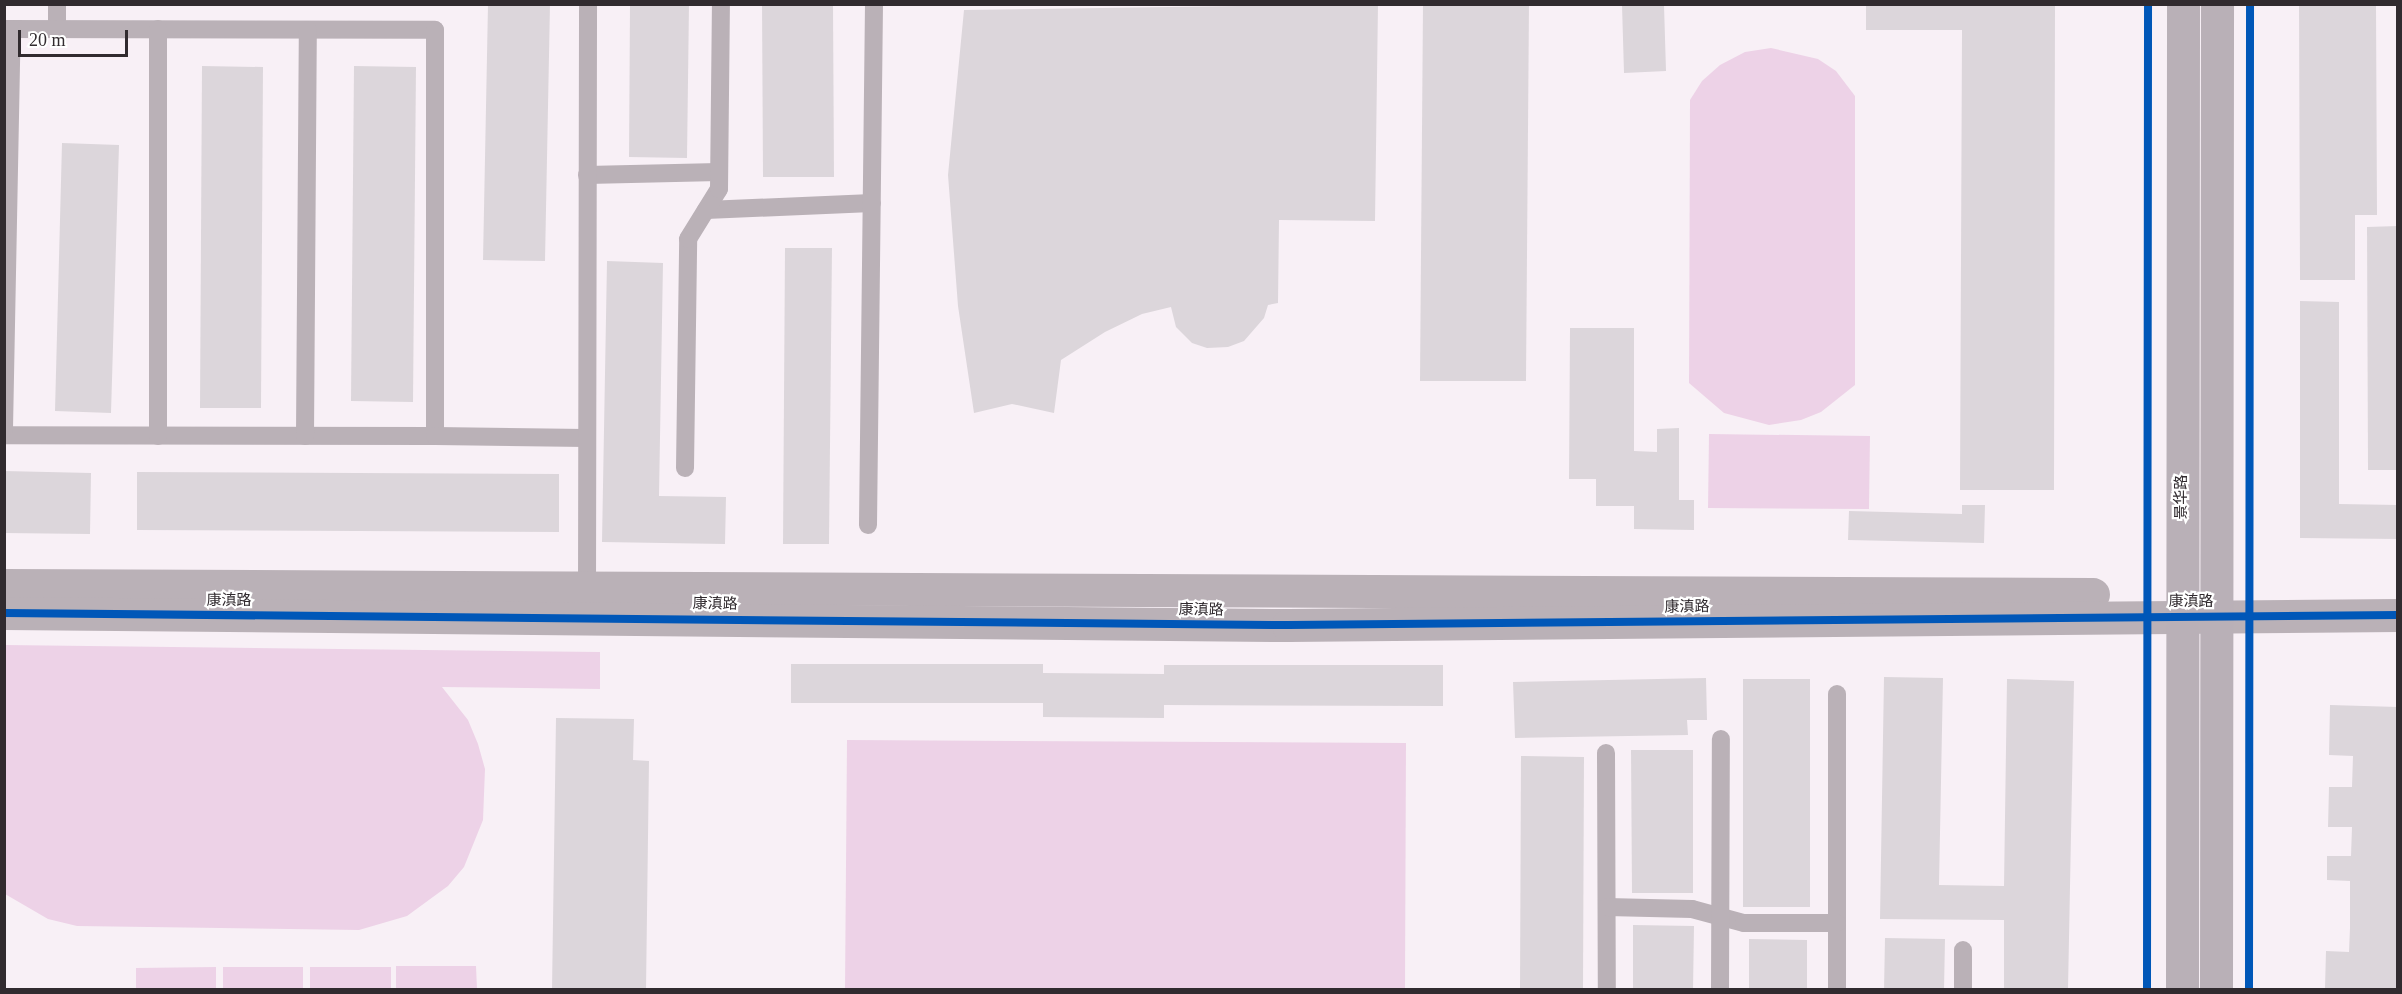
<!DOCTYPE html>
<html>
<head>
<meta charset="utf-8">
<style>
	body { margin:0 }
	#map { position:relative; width:2402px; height:994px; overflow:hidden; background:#f8f0f6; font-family:"Times New Roman","Noto Sans SC",serif }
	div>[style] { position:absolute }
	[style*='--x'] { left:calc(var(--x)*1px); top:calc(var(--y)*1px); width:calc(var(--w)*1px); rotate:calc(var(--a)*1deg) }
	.green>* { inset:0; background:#edd2e7 }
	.building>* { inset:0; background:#dcd6db }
	.lane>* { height:18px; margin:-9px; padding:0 9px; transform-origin:9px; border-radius:9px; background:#bab1b7 }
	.street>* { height:33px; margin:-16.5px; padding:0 16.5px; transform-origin:16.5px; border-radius:16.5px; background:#bab1b7 }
	.secondary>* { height:33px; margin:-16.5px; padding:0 16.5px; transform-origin:16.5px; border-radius:16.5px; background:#b9b0b7 }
	.cycleway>* { height:8px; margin:-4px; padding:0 4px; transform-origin:4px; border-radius:4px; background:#0057b8 }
	span { translate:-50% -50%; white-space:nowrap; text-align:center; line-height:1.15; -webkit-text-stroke:4.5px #fff; paint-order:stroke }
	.street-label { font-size:15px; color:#312b2f }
	.frame { position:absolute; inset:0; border:6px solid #312b2f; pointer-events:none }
	.scale { position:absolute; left:18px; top:30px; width:110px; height:27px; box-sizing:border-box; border:3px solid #312b2f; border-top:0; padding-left:8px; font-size:18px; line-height:21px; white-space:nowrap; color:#312b2f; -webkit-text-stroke:4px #fff; paint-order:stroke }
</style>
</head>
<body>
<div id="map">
	<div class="green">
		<i style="clip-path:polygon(1771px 48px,1818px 59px,1836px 71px,1855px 96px,1855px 385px,1821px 412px,1801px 420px,1769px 425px,1724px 413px,1689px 383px,1690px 100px,1702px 81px,1720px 65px,1745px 52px)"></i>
		<i style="clip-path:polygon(1709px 434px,1870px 436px,1869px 509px,1708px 508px)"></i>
		<i style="clip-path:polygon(5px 645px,600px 652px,600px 689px,442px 687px,468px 720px,478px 744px,485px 769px,483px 820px,464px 867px,448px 886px,407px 916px,359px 930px,77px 926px,48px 919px,5px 894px)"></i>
		<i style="clip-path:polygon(847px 740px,1406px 743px,1405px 989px,845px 989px)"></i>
		<i style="clip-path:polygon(396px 966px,476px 966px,477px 989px,396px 989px)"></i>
		<i style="clip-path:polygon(216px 967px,216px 989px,136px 989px,136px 968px)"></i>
		<i style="clip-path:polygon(223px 967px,303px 967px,303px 989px,223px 989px)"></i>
		<i style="clip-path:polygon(310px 967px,391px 967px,391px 989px,310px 989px)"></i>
	</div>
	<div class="building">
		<i style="clip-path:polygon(488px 4px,550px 4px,545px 261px,483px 260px)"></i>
		<i style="clip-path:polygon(630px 4px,689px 4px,687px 158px,629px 157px)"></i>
		<i style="clip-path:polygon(762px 4px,833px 4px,834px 177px,763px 177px)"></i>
		<i style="clip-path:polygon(1378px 4px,1375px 221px,1279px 220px,1278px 303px,1268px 305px,1264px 318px,1244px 341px,1228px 347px,1207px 348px,1192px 343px,1176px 327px,1171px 307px,1142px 314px,1105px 332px,1061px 360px,1054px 413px,1012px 404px,974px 413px,958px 306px,948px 175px,964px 10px)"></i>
		<i style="clip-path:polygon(1423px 4px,1529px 4px,1526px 381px,1420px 381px)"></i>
		<i style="clip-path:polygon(1866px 4px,2055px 4px,2054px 490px,1960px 490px,1962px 30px,1866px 30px)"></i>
		<i style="clip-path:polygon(2299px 4px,2376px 4px,2377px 215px,2355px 215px,2355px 280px,2300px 280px)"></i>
		<i style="clip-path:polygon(1622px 5px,1664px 5px,1666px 71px,1624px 73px)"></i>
		<i style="clip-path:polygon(202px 66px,263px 67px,261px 408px,200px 408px)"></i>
		<i style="clip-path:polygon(354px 66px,416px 67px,413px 402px,351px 401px)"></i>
		<i style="clip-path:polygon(62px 143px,119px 145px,111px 413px,55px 411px)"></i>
		<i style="clip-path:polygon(2398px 226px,2398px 470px,2368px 470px,2367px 227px)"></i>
		<i style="clip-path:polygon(785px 248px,832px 248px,829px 544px,783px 544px)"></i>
		<i style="clip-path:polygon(607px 261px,663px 263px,659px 496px,726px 497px,725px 544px,602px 542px)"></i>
		<i style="clip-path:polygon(2300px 301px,2339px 302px,2339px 504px,2398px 505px,2398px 539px,2300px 538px)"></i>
		<i style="clip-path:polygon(1570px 328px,1634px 328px,1634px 451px,1657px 452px,1657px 429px,1679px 428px,1679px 500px,1694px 500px,1694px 530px,1634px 529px,1634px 506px,1596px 506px,1596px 479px,1569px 479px)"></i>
		<i style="clip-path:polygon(4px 471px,91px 473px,90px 534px,4px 533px)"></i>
		<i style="clip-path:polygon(137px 472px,559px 474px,559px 532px,137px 530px)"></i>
		<i style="clip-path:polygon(1962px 505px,1985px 505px,1984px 543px,1848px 540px,1849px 511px,1962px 514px)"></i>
		<i style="clip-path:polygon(791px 664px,1043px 664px,1043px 673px,1164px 674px,1164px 665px,1443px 665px,1443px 706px,1164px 705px,1164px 718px,1043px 717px,1043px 703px,791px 703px)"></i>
		<i style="clip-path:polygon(1884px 677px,1943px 678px,1939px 885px,2004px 886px,2007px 679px,2074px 681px,2068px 990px,2004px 990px,2004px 920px,1880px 919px)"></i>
		<i style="clip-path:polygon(1706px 678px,1707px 720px,1687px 720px,1688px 735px,1515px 738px,1513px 682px)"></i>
		<i style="clip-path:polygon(1743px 679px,1810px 679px,1810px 907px,1743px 907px)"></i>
		<i style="clip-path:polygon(2330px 705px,2398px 707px,2396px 990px,2325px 988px,2326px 951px,2349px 952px,2350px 928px,2350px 881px,2327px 880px,2327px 856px,2351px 856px,2352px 827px,2328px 827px,2329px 787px,2352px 787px,2353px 756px,2329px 755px)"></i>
		<i style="clip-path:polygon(556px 718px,634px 719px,633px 760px,649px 761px,646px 990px,552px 990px)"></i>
		<i style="clip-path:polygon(1631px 750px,1693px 750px,1693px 893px,1632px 893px)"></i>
		<i style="clip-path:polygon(1521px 756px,1584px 757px,1583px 990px,1520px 990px)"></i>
		<i style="clip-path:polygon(1633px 925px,1694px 926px,1693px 990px,1633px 990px)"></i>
		<i style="clip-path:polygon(1885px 938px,1945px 939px,1944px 990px,1884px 990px)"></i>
		<i style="clip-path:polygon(1749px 939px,1807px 940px,1807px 990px,1749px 990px)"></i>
	</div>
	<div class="lane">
		<i style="--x:57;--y:4;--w:25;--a:90"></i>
		<i style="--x:4;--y:29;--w:431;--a:0.1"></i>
		<i style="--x:435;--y:30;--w:406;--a:90"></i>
		<i style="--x:435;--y:436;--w:431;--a:-179.9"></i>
		<i style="--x:587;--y:175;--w:132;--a:-1.3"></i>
		<i style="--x:706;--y:210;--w:166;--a:-2.4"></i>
		<i style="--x:4;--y:429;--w:400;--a:-88.9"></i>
		<i style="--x:158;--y:436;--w:407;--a:-90"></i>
		<i style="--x:305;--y:436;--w:406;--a:-89.6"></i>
		<i style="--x:435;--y:436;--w:151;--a:0.8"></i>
		<i style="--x:685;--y:468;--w:229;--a:-89.2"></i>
		<i style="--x:688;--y:239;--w:59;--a:-58.2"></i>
		<i style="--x:719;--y:189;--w:185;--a:-89.4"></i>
		<i style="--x:868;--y:525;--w:521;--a:-89.34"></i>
		<i style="--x:587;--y:594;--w:590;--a:-89.9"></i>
		<i style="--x:1837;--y:694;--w:296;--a:90"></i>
		<i style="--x:1606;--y:753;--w:237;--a:89.8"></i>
		<i style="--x:1607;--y:907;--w:85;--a:1.3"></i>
		<i style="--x:1692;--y:909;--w:54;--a:15.1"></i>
		<i style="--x:1744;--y:923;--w:93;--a:0"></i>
		<i style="--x:1963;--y:950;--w:40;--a:90"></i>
		<i style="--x:1720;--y:990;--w:251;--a:-89.8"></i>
	</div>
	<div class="street">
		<i style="--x:4;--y:585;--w:2089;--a:0.25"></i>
		<i style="--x:4;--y:613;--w:1284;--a:0.54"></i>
		<i style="--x:1288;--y:625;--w:1110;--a:-0.52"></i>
	</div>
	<div class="secondary">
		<i style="--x:2182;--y:990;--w:986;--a:-89.94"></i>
		<i style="--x:2216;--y:990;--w:986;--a:-89.94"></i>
	</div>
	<div class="cycleway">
		<i style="--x:4;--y:613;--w:1284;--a:0.54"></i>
		<i style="--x:1288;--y:625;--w:1110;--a:-0.52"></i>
		<i style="--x:2147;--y:990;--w:986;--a:-89.94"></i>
		<i style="--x:2249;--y:990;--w:986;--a:-89.94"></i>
	</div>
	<div class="street-label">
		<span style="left:2182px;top:497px;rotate:-90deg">景华路</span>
		<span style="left:229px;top:601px">康滇路</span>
		<span style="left:2191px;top:602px">康滇路</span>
		<span style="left:715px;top:604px;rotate:1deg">康滇路</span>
		<span style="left:1687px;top:607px;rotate:-1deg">康滇路</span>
		<span style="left:1201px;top:610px;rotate:1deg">康滇路</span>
	</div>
	<div class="frame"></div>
	<div class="scale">20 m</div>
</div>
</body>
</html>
